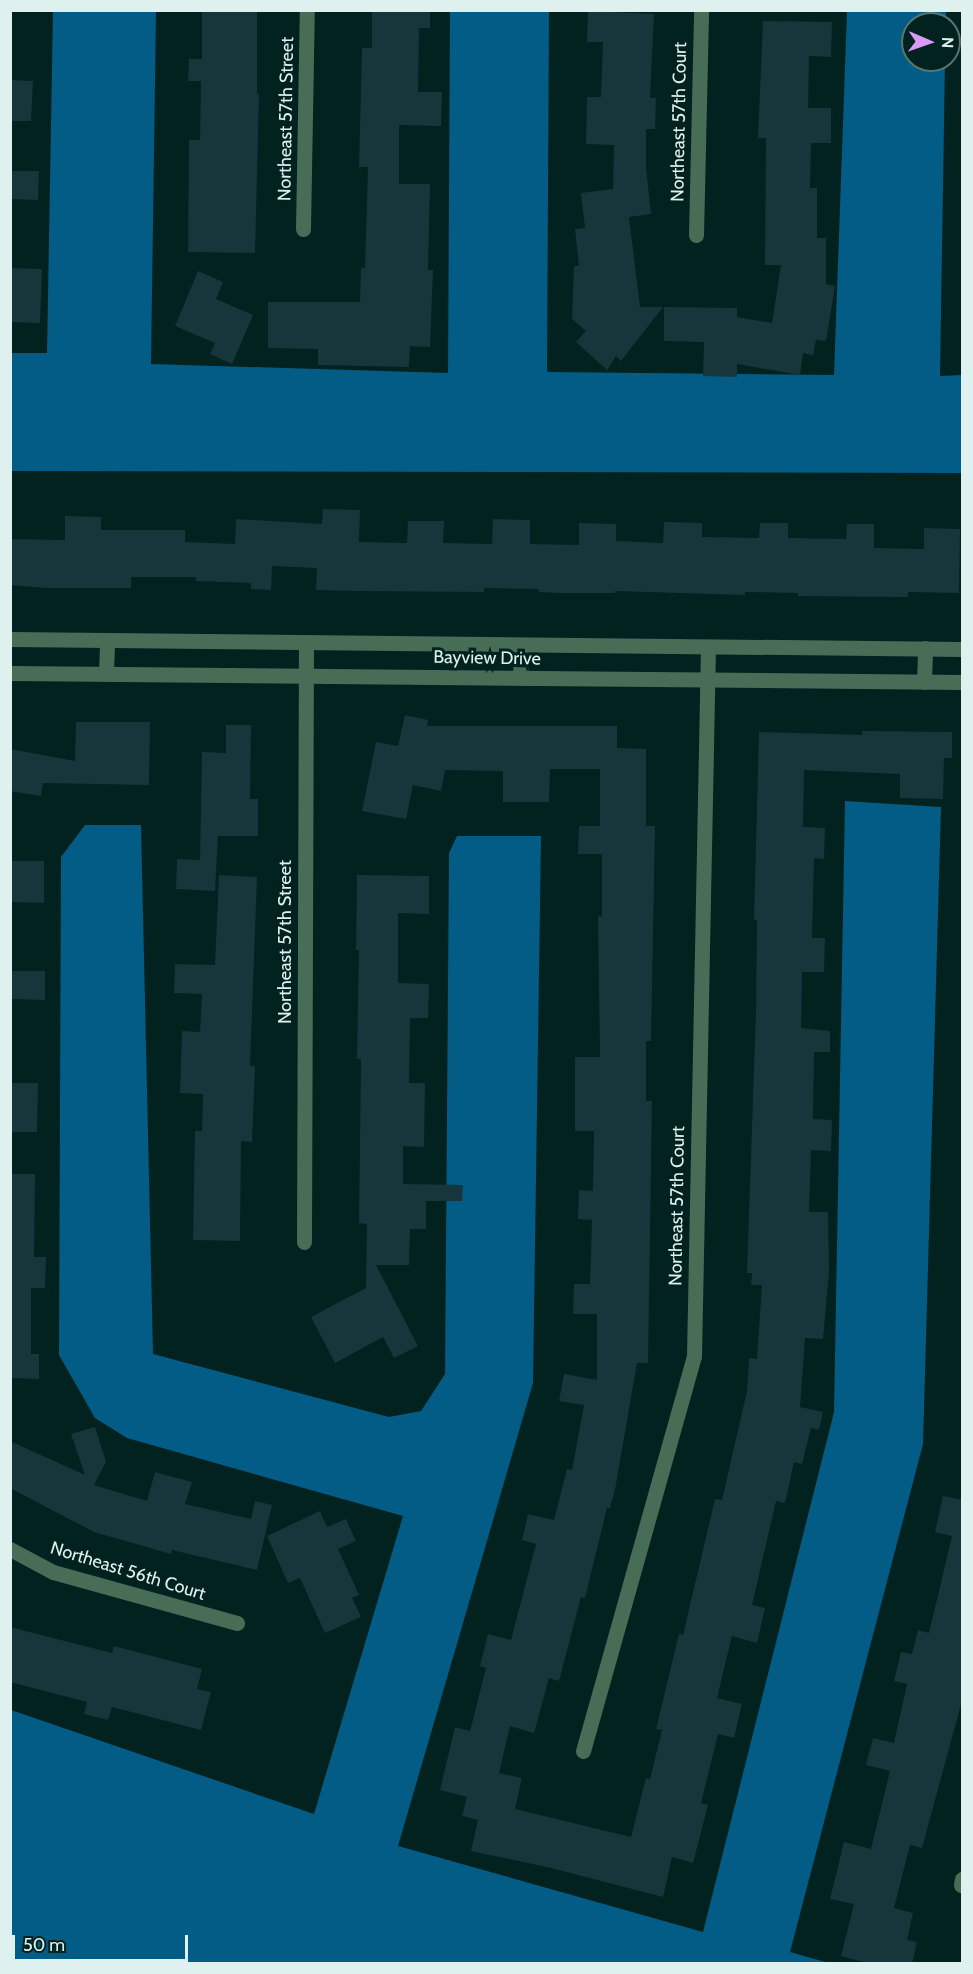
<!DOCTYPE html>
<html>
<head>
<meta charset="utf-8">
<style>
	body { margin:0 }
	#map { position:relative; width:973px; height:1974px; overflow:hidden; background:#01221e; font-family:Cabin,sans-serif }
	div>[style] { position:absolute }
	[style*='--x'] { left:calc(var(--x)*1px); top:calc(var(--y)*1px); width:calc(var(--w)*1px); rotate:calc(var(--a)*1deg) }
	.water>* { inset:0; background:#025c85 }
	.building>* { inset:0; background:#16363c }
	.minor>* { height:15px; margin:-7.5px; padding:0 7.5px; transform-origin:7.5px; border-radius:7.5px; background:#476d57 }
	.tertiary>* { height:15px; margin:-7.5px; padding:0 7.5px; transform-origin:7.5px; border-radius:7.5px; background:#476d57 }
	span { translate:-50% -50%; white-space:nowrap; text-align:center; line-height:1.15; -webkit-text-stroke:6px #01221e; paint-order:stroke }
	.street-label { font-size:18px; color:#dff1ee }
	.frame { position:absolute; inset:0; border:12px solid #dff1ee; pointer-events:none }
	.north { position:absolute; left:901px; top:12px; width:60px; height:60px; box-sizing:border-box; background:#01221e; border:2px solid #5a7571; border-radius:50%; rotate:92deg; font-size:16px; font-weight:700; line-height:24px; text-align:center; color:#dff1ee }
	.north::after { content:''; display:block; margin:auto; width:21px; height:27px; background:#db99f5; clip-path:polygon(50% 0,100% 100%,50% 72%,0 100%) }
	.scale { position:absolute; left:12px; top:1935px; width:176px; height:27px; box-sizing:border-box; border:3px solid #dff1ee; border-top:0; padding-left:8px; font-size:18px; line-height:21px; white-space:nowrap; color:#dff1ee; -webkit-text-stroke:4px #01221e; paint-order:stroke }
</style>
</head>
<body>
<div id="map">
	<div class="water">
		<i style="clip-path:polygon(549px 10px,547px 372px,834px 375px,847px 11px,946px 11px,946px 24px,913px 24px,913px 60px,945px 60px,940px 376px,962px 375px,962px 473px,11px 471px,11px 353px,47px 353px,53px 11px,156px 11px,151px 364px,448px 373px,450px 11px)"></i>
		<i style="clip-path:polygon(845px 801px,941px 807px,923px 1444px,790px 1952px,829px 1963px,11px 1964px,11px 1710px,314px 1814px,403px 1516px,127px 1438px,95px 1418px,59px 1355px,61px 857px,85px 825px,141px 825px,153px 1354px,389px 1417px,421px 1411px,445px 1374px,449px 853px,457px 836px,541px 836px,533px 1383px,398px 1846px,703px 1932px,834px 1412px)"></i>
	</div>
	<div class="building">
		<i style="clip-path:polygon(202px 10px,257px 10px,257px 94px,259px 94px,255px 253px,188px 252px,189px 140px,200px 140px,201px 81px,188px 81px,189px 59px,202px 59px)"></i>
		<i style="clip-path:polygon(372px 10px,430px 10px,430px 28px,419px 28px,418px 92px,442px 92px,441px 126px,399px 125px,399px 184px,430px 184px,428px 270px,433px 270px,430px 347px,410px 346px,409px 367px,318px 365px,318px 349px,268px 348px,268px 302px,360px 302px,361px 268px,365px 268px,368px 167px,359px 167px,362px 48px,372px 48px)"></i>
		<i style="clip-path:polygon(588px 11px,654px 14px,650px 98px,656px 98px,655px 129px,646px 129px,646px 167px,651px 214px,629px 217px,640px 307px,663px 307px,621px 361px,616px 356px,607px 370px,576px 342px,586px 331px,572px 319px,574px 266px,579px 266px,575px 229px,585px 228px,581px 193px,613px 189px,614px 145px,586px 144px,587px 97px,601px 97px,603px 42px,587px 42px)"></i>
		<i style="clip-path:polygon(763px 21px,832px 22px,831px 57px,809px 56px,808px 108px,831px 108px,831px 143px,811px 143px,810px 188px,817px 188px,817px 238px,826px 238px,826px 284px,835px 286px,826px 341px,816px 340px,813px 355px,803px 353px,800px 375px,737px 364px,737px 377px,703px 376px,704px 342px,664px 341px,664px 307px,737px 308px,737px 317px,772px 323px,781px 265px,765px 265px,766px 138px,758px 138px)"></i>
		<i style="clip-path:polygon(10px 80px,33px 81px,31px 121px,10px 121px)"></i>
		<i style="clip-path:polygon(10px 171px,39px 171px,38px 200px,10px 199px)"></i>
		<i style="clip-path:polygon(10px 268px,42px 269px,40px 323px,10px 322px)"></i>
		<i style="clip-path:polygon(198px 271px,223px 282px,216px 299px,253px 315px,232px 364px,210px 354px,215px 343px,175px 326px)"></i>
		<i style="clip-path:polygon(323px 509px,360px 510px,359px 542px,407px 543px,408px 521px,444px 521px,443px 543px,492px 544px,493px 519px,530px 520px,530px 544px,579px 545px,579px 523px,616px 524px,616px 541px,663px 543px,664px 522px,702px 523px,702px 537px,759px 538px,760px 523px,788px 523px,788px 538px,846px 539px,847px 524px,874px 524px,874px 548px,924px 549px,924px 528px,960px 529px,959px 593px,908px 592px,908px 597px,798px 596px,798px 593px,745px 592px,745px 595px,615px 591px,615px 593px,559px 593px,539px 592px,539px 589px,484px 588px,484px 592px,357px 591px,316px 590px,317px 568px,272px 566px,271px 590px,251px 589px,251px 583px,196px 581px,196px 577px,131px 577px,131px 588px,47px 588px,10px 585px,10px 539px,65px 540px,65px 516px,101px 517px,101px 530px,185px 530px,185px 542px,235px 544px,236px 519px,322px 524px)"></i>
		<i style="clip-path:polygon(405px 715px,428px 720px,427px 726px,617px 726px,617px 748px,646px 749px,646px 826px,655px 826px,651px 1041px,646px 1041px,646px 1101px,652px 1101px,648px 1363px,637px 1363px,615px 1490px,610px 1508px,607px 1508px,585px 1598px,581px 1597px,559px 1681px,549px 1678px,534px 1733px,510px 1726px,499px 1773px,522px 1778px,515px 1809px,631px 1837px,646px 1778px,650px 1779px,662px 1730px,656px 1729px,679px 1634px,683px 1635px,715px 1499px,722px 1500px,747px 1391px,749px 1358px,757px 1359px,762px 1285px,751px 1285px,752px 1273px,747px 1273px,756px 1010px,757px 920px,754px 920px,759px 732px,862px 735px,862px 731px,952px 732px,952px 758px,944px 758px,943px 799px,900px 798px,900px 774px,804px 770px,803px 827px,825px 828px,824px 859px,814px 858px,812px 938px,825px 938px,824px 972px,802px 972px,801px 1028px,830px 1031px,830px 1052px,814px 1052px,813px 1119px,832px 1120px,831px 1151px,811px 1150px,809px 1212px,828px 1212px,829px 1272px,823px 1339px,805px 1338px,800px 1407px,823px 1412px,819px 1430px,811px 1428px,802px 1464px,794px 1462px,785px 1503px,776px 1501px,752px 1605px,765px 1608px,757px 1643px,732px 1636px,717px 1698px,742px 1704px,734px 1738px,718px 1734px,701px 1803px,708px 1805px,693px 1863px,672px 1857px,663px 1897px,551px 1868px,471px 1851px,478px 1820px,462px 1816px,467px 1797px,440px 1790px,455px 1727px,470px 1731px,486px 1668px,480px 1666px,488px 1634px,511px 1640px,536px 1544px,522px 1540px,528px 1514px,554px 1520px,567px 1469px,572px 1470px,584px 1405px,559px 1401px,564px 1374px,597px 1380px,597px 1314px,573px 1314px,574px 1284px,590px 1284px,592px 1220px,578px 1219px,579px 1190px,593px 1191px,594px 1131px,575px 1131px,575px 1057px,600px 1057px,598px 916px,602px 917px,602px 854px,578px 854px,579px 826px,600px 826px,600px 769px,550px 769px,549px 802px,503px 802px,503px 771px,445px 770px,441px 791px,413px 785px,406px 819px,362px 811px,376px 742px,398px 746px)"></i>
		<i style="clip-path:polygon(76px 722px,150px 722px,149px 785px,43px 783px,41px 796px,10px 791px,10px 749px,75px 761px)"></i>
		<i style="clip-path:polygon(226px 725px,251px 725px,250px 799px,258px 799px,258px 836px,218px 836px,215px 891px,176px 889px,177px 859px,200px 860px,202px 752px,226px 753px)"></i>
		<i style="clip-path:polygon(10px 861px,44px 861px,44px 903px,10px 902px)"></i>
		<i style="clip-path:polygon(219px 875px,257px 877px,250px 1066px,255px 1066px,252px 1142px,241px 1141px,240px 1241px,193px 1240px,195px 1131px,202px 1131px,203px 1094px,180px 1093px,182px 1031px,200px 1032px,202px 994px,174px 993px,175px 964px,215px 965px)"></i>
		<i style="clip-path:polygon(357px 875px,429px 876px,429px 914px,398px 913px,398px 983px,429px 984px,428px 1018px,410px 1018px,409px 1083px,425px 1083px,424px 1147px,403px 1146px,403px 1184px,463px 1185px,462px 1201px,426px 1201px,426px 1229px,410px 1229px,409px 1265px,376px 1265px,418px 1346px,394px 1358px,383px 1337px,335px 1363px,311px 1317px,366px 1288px,367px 1224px,359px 1223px,361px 1059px,357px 1059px,359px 950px,356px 950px)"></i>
		<i style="clip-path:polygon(10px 971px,45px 971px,45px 1000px,10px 999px)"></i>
		<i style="clip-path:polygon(10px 1083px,38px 1083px,37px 1132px,10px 1132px)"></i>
		<i style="clip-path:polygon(10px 1174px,35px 1174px,34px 1257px,46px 1257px,45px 1288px,31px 1288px,31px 1354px,39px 1354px,39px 1379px,10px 1378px)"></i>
		<i style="clip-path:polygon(95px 1427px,106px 1462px,94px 1485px,147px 1501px,155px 1472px,192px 1482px,185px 1504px,251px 1519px,255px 1501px,272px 1505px,257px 1570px,172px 1550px,171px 1554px,94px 1532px,10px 1488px,10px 1441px,85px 1475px,71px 1434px)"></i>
		<i style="clip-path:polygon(943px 1496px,963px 1500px,963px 1697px,922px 1848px,910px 1845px,894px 1908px,913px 1913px,907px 1940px,917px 1942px,912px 1964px,871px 1964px,841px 1956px,854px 1904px,830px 1899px,844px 1842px,871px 1849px,890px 1771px,866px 1765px,873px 1738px,894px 1743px,907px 1684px,894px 1681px,901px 1652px,912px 1654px,918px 1630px,929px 1633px,952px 1536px,935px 1532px)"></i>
		<i style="clip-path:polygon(320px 1511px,327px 1527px,346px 1519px,356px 1541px,338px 1549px,359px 1595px,352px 1598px,361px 1617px,325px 1633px,300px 1578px,288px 1583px,267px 1536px)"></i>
		<i style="clip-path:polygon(10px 1627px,112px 1653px,114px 1646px,202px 1669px,197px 1689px,211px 1692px,201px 1730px,112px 1707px,108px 1720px,84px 1714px,87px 1702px,10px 1682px)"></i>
	</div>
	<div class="minor">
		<i style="--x:303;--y:229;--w:219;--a:-89"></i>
		<i style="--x:696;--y:235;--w:225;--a:-88.7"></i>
		<i style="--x:304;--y:1242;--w:600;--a:-89.81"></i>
		<i style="--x:10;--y:1549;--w:49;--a:28.1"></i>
		<i style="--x:53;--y:1572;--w:191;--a:15.5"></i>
		<i style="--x:583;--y:1751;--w:410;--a:-74.3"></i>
		<i style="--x:694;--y:1356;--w:709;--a:-88.87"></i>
		<i style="--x:961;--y:1885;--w:6;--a:-81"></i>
	</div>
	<div class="tertiary">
		<i style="--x:10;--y:639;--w:952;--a:0.6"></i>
		<i style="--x:10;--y:673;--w:952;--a:0.54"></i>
		<i style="--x:106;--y:673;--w:33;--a:-88"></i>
		<i style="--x:520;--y:678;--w:33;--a:-88"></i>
		<i style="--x:924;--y:682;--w:34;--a:-88"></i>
	</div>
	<div class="street-label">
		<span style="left:286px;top:119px;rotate:-89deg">Northeast 57th Street</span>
		<span style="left:679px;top:122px;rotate:-89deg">Northeast 57th Court</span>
		<span style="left:487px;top:658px;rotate:1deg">Bayview Drive</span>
		<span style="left:285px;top:942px;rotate:-90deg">Northeast 57th Street</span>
		<span style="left:677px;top:1206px;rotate:-89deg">Northeast 57th Court</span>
		<span style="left:128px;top:1571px;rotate:17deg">Northeast 56th Court</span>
	</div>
	<div class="frame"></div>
	<div class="north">N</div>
	<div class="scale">50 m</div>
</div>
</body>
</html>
